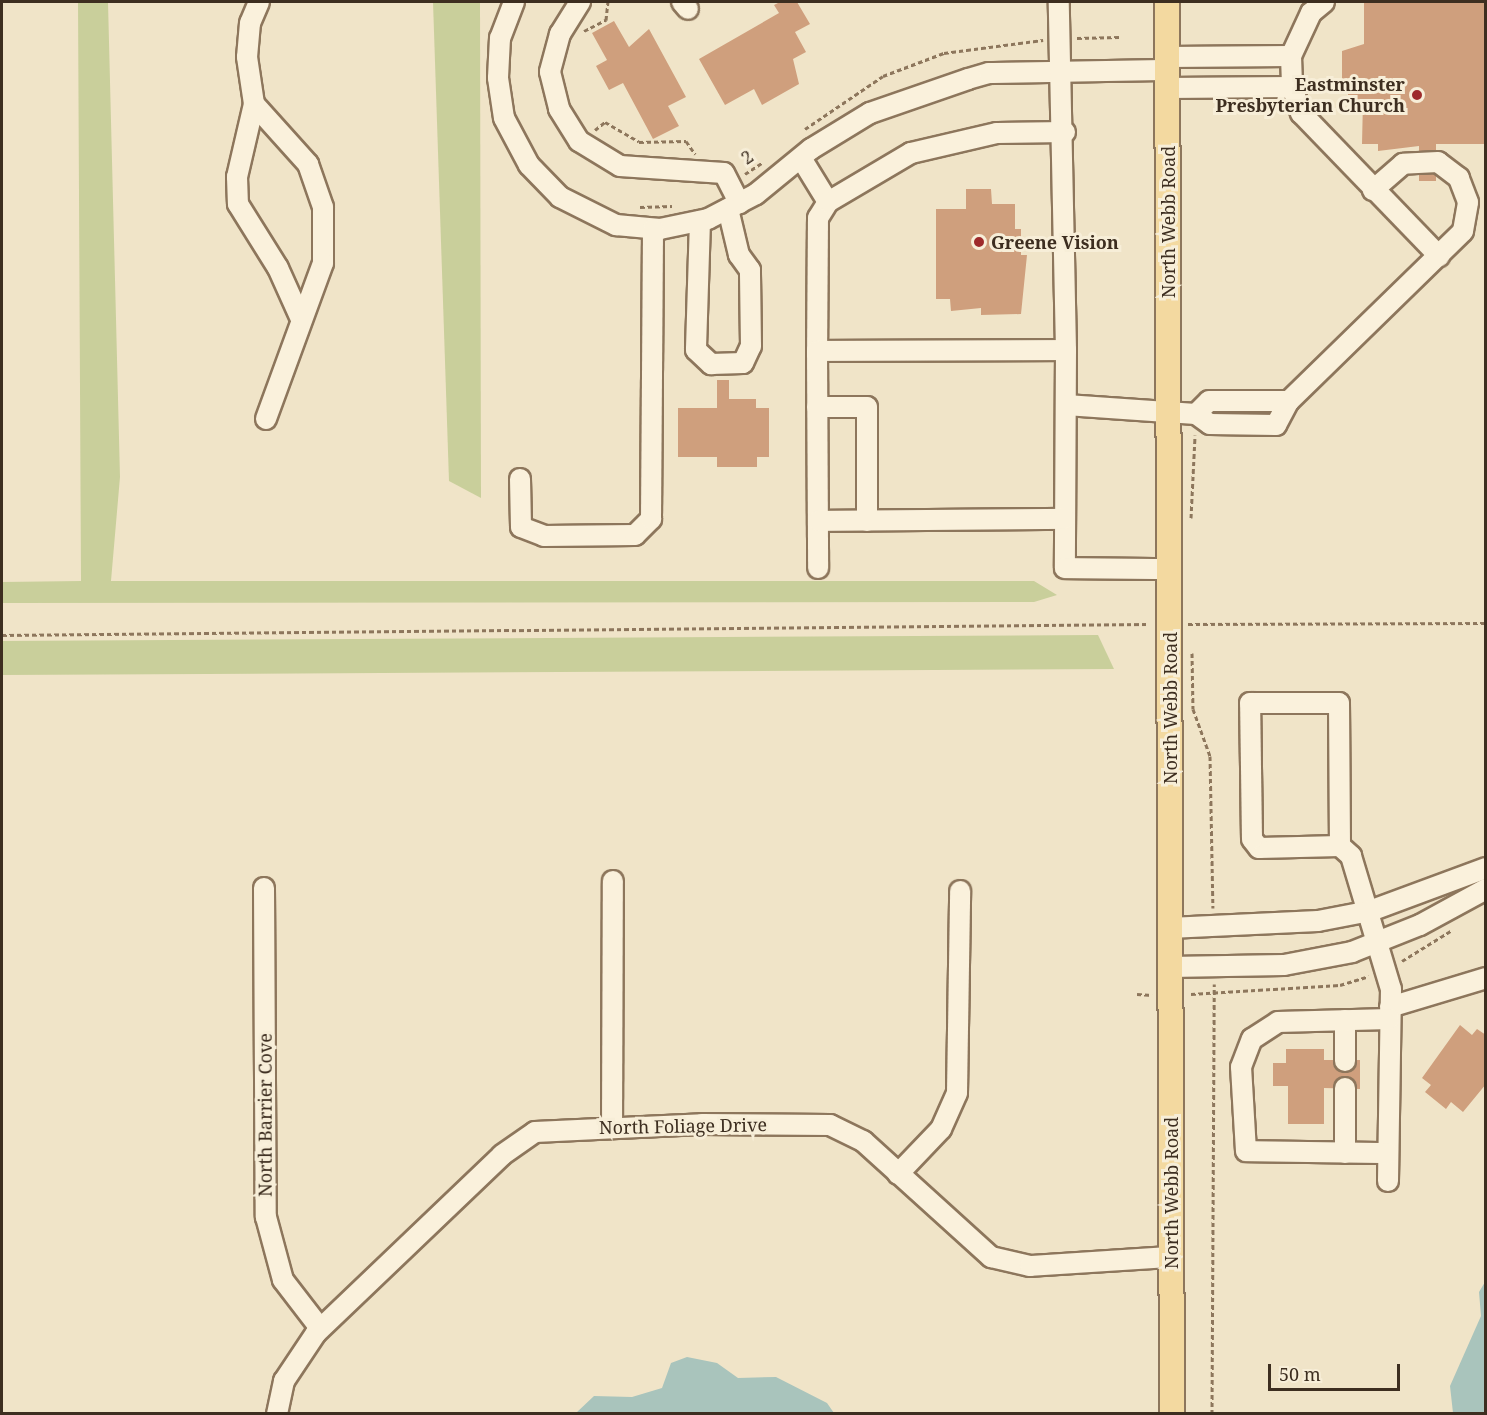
<!DOCTYPE html>
<html>
<head>
<meta charset="utf-8">
<style>
	body { margin:0 }
	#map { position:relative; width:1487px; height:1415px; overflow:hidden; background:#f0e4c8; font-family:"Noto Serif",serif }
	div>[style] { position:absolute }
	[style*='--x'] { left:calc(var(--x)*1px); top:calc(var(--y)*1px); width:calc(var(--w)*1px); rotate:calc(var(--a)*1deg) }
	.green>* { inset:0; background:#c9cf9b }
	.water>* { inset:0; background:#a9c4bc }
	.building>* { inset:0; background:#cf9f7d }
	.path>* { height:3px; margin-top:-1.5px; transform-origin:0; background:repeating-linear-gradient(90deg,#8d765c 0 4.5px,transparent 0 7.5px) }
	.roads { filter:drop-shadow(2px 0 #8d765c) drop-shadow(-2px 0 #8d765c) drop-shadow(0 2px #8d765c) drop-shadow(0 -2px #8d765c) }
	.minor>* { height:20px; margin:-10px; padding:0 10px; transform-origin:10px; border-radius:10px; background:#faf1dc }
	.major>* { height:24px; margin:-12px; padding:0 12px; transform-origin:12px; border-radius:12px; background:#f3d9a0 }
	.dots>* { width:16px; height:16px; translate:-50% -50%; box-sizing:border-box; border:3px solid #f7eed8; border-radius:50% }
	span { translate:-50% -50%; white-space:nowrap; text-align:center; line-height:1.15; -webkit-text-stroke:6px #f7eed8; paint-order:stroke }
	.poi-label { font-size:18px; color:#3d2e20; font-weight:700 }
	.right { translate:-100% -50%; text-align:right }
	.left { translate:0 -50%; text-align:left }
	.street-label { font-size:18px; color:#3d2e20 }
	.frame { position:absolute; inset:0; border:3px solid #3d2e20; pointer-events:none }
	.scale { position:absolute; left:1268px; top:1364px; width:132px; height:27px; box-sizing:border-box; border:3px solid #3d2e20; border-top:0; padding-left:8px; font-size:18px; line-height:21px; white-space:nowrap; color:#3d2e20; -webkit-text-stroke:4px #f7eed8; paint-order:stroke }
</style>
</head>
<body>
<div id="map">
	<div class="green">
		<i style="clip-path:polygon(78px 2px,108px 2px,120px 477px,111px 581px,1034px 581px,1057px 595px,1034px 602px,2px 603px,2px 582px,81px 581px)"></i>
		<i style="clip-path:polygon(433px 2px,480px 2px,481px 498px,449px 481px)"></i>
		<i style="clip-path:polygon(1098px 635px,1114px 669px,2px 675px,2px 641px)"></i>
	</div>
	<div class="water">
		<i style="clip-path:polygon(1485px 1282px,1485px 1413px,1453px 1413px,1450px 1386px,1481px 1316px,1479px 1292px)"></i>
		<i style="clip-path:polygon(687px 1357px,717px 1363px,738px 1378px,776px 1377px,827px 1403px,834px 1413px,576px 1413px,594px 1396px,632px 1397px,662px 1388px,671px 1363px)"></i>
	</div>
	<div class="building">
		<i style="clip-path:polygon(780px 2px,797px 2px,810px 24px,795px 32px,806px 52px,793px 59px,799px 84px,762px 105px,754px 89px,725px 105px,699px 59px,779px 13px,774px 5px)"></i>
		<i style="clip-path:polygon(1364px 2px,1486px 2px,1486px 144px,1436px 144px,1436px 181px,1419px 181px,1419px 146px,1378px 151px,1378px 144px,1362px 144px,1363px 100px,1348px 100px,1348px 90px,1342px 90px,1342px 51px,1364px 44px)"></i>
		<i style="clip-path:polygon(614px 21px,629px 47px,649px 29px,686px 97px,668px 106px,679px 126px,653px 139px,623px 83px,609px 90px,596px 66px,607px 60px,592px 33px)"></i>
		<i style="clip-path:polygon(966px 189px,991px 189px,992px 204px,1015px 204px,1015px 229px,1021px 229px,1021px 255px,1027px 255px,1021px 314px,981px 315px,981px 308px,951px 311px,950px 299px,936px 299px,936px 209px,966px 209px)"></i>
		<i style="clip-path:polygon(717px 380px,729px 380px,729px 399px,756px 399px,756px 408px,769px 408px,769px 457px,757px 457px,757px 467px,717px 467px,717px 457px,678px 457px,678px 408px,717px 408px)"></i>
		<i style="clip-path:polygon(1460px 1025px,1472px 1035px,1477px 1029px,1486px 1035px,1486px 1084px,1463px 1112px,1451px 1102px,1446px 1109px,1425px 1092px,1431px 1085px,1422px 1078px)"></i>
		<i style="clip-path:polygon(1286px 1049px,1324px 1049px,1324px 1060px,1360px 1060px,1360px 1089px,1324px 1088px,1324px 1124px,1288px 1124px,1288px 1086px,1273px 1086px,1273px 1063px,1286px 1063px)"></i>
	</div>
	<div class="path">
		<i style="--x:584;--y:31;--w:25;--a:-27"></i>
		<i style="--x:606;--y:20;--w:18;--a:-84"></i>
		<i style="--x:1077;--y:38;--w:42;--a:-1.4"></i>
		<i style="--x:805;--y:129;--w:94;--a:-34.2"></i>
		<i style="--x:883;--y:76;--w:65;--a:-20.7"></i>
		<i style="--x:944;--y:53;--w:100;--a:-7.5"></i>
		<i style="--x:595;--y:130;--w:13;--a:-39"></i>
		<i style="--x:605;--y:122;--w:39;--a:30"></i>
		<i style="--x:639;--y:142;--w:47;--a:-1.2"></i>
		<i style="--x:686;--y:141;--w:16;--a:55"></i>
		<i style="--x:745;--y:174;--w:20;--a:-33"></i>
		<i style="--x:640;--y:207;--w:32;--a:-2"></i>
		<i style="--x:1191;--y:518;--w:83;--a:-87.2"></i>
		<i style="--x:1188;--y:624;--w:298;--a:-0.2"></i>
		<i style="--x:2;--y:635;--w:1147;--a:-0.55"></i>
		<i style="--x:1192;--y:653;--w:56;--a:89"></i>
		<i style="--x:1193;--y:709;--w:50;--a:70.1"></i>
		<i style="--x:1210;--y:756;--w:152;--a:88.9"></i>
		<i style="--x:1402;--y:961;--w:59;--a:-31.8"></i>
		<i style="--x:1137;--y:994;--w:15;--a:4"></i>
		<i style="--x:1191;--y:994;--w:149;--a:-3.5"></i>
		<i style="--x:1340;--y:985;--w:30;--a:-17"></i>
		<i style="--x:1212;--y:1414;--w:430;--a:-89.7"></i>
	</div>
	<div class="roads">
		<div class="minor">
			<i style="--x:259;--y:2;--w:23;--a:113"></i>
			<i style="--x:250;--y:23;--w:34;--a:95"></i>
			<i style="--x:247;--y:57;--w:48;--a:81.5"></i>
			<i style="--x:254;--y:104;--w:75;--a:103.1"></i>
			<i style="--x:237;--y:177;--w:27;--a:88"></i>
			<i style="--x:238;--y:204;--w:75;--a:58"></i>
			<i style="--x:278;--y:268;--w:54;--a:65.8"></i>
			<i style="--x:514;--y:2;--w:39;--a:111"></i>
			<i style="--x:500;--y:38;--w:40;--a:92.9"></i>
			<i style="--x:498;--y:78;--w:40;--a:81.5"></i>
			<i style="--x:504;--y:118;--w:53;--a:62"></i>
			<i style="--x:529;--y:165;--w:45;--a:45.9"></i>
			<i style="--x:560;--y:197;--w:63;--a:26.6"></i>
			<i style="--x:616;--y:225;--w:44;--a:5.2"></i>
			<i style="--x:660;--y:229;--w:49;--a:-11.8"></i>
			<i style="--x:708;--y:219;--w:54;--a:-27.5"></i>
			<i style="--x:756;--y:194;--w:71;--a:-39.3"></i>
			<i style="--x:811;--y:149;--w:69;--a:-31.4"></i>
			<i style="--x:870;--y:113;--w:104;--a:-19.1"></i>
			<i style="--x:968;--y:79;--w:22;--a:-16"></i>
			<i style="--x:989;--y:73;--w:178;--a:-1"></i>
			<i style="--x:580;--y:2;--w:38;--a:122"></i>
			<i style="--x:560;--y:34;--w:39;--a:105"></i>
			<i style="--x:550;--y:72;--w:38;--a:76"></i>
			<i style="--x:559;--y:109;--w:38;--a:58"></i>
			<i style="--x:579;--y:141;--w:48;--a:31.4"></i>
			<i style="--x:620;--y:166;--w:104;--a:3.9"></i>
			<i style="--x:724;--y:173;--w:34;--a:63"></i>
			<i style="--x:682;--y:2;--w:9;--a:49"></i>
			<i style="--x:1324;--y:2;--w:17;--a:140"></i>
			<i style="--x:1311;--y:13;--w:47;--a:114.9"></i>
			<i style="--x:1291;--y:56;--w:31;--a:88"></i>
			<i style="--x:1292;--y:87;--w:28;--a:71"></i>
			<i style="--x:1301;--y:113;--w:199;--a:46"></i>
			<i style="--x:1168;--y:57;--w:123;--a:-0.5"></i>
			<i style="--x:1167;--y:88;--w:125;--a:-0.5"></i>
			<i style="--x:254;--y:104;--w:81;--a:48"></i>
			<i style="--x:308;--y:164;--w:46;--a:70.8"></i>
			<i style="--x:323;--y:207;--w:56;--a:90"></i>
			<i style="--x:323;--y:263;--w:166;--a:110.1"></i>
			<i style="--x:801;--y:158;--w:52;--a:58.5"></i>
			<i style="--x:828;--y:202;--w:96;--a:-30.6"></i>
			<i style="--x:911;--y:153;--w:88;--a:-13.1"></i>
			<i style="--x:997;--y:133;--w:68;--a:-0.8"></i>
			<i style="--x:828;--y:202;--w:19;--a:122"></i>
			<i style="--x:818;--y:218;--w:133;--a:90.4"></i>
			<i style="--x:817;--y:351;--w:249;--a:-0.2"></i>
			<i style="--x:1066;--y:350;--w:348;--a:-91.2"></i>
			<i style="--x:700;--y:221;--w:129;--a:91.8"></i>
			<i style="--x:696;--y:350;--w:21;--a:43"></i>
			<i style="--x:711;--y:364;--w:32;--a:-2"></i>
			<i style="--x:743;--y:363;--w:19;--a:-65"></i>
			<i style="--x:751;--y:346;--w:76;--a:-90.8"></i>
			<i style="--x:750;--y:270;--w:19;--a:-126"></i>
			<i style="--x:739;--y:255;--w:47;--a:-103.4"></i>
			<i style="--x:1066;--y:350;--w:218;--a:90.3"></i>
			<i style="--x:1065;--y:568;--w:104;--a:0.6"></i>
			<i style="--x:817;--y:351;--w:217;--a:89.7"></i>
			<i style="--x:1066;--y:405;--w:130;--a:4"></i>
			<i style="--x:1196;--y:414;--w:17;--a:36"></i>
			<i style="--x:1210;--y:424;--w:66;--a:0.9"></i>
			<i style="--x:1276;--y:425;--w:27;--a:-62"></i>
			<i style="--x:1289;--y:401;--w:243;--a:-44.3"></i>
			<i style="--x:1463;--y:231;--w:29;--a:-80"></i>
			<i style="--x:1468;--y:202;--w:26;--a:-111"></i>
			<i style="--x:1459;--y:178;--w:26;--a:-143"></i>
			<i style="--x:1438;--y:162;--w:35;--a:177"></i>
			<i style="--x:1403;--y:164;--w:40;--a:139"></i>
			<i style="--x:817;--y:407;--w:50;--a:0"></i>
			<i style="--x:867;--y:407;--w:114;--a:90"></i>
			<i style="--x:1196;--y:414;--w:18;--a:-45"></i>
			<i style="--x:1209;--y:401;--w:80;--a:0"></i>
			<i style="--x:520;--y:479;--w:48;--a:88.8"></i>
			<i style="--x:521;--y:527;--w:25;--a:21"></i>
			<i style="--x:544;--y:536;--w:91;--a:-0.6"></i>
			<i style="--x:635;--y:535;--w:23;--a:-45"></i>
			<i style="--x:651;--y:519;--w:290;--a:-89.6"></i>
			<i style="--x:818;--y:521;--w:247;--a:-0.5"></i>
			<i style="--x:1340;--y:846;--w:81;--a:178.6"></i>
			<i style="--x:1259;--y:848;--w:11;--a:-128"></i>
			<i style="--x:1252;--y:839;--w:136;--a:-90.8"></i>
			<i style="--x:1250;--y:703;--w:89;--a:0"></i>
			<i style="--x:1339;--y:703;--w:143;--a:89.6"></i>
			<i style="--x:1340;--y:846;--w:15;--a:42"></i>
			<i style="--x:1351;--y:856;--w:139;--a:73.3"></i>
			<i style="--x:1391;--y:989;--w:192;--a:90.9"></i>
			<i style="--x:264;--y:888;--w:329;--a:89.7"></i>
			<i style="--x:266;--y:1217;--w:65;--a:74.9"></i>
			<i style="--x:283;--y:1280;--w:61;--a:52.4"></i>
			<i style="--x:1169;--y:928;--w:149;--a:-2.7"></i>
			<i style="--x:1318;--y:921;--w:53;--a:-10.9"></i>
			<i style="--x:1370;--y:911;--w:124;--a:-20.3"></i>
			<i style="--x:1170;--y:967;--w:114;--a:-1"></i>
			<i style="--x:1284;--y:965;--w:69;--a:-10.8"></i>
			<i style="--x:1352;--y:952;--w:73;--a:-21.7"></i>
			<i style="--x:1420;--y:925;--w:75;--a:-28.6"></i>
			<i style="--x:1390;--y:1007;--w:100;--a:-16.8"></i>
			<i style="--x:1345;--y:1020;--w:41;--a:90"></i>
			<i style="--x:1345;--y:1088;--w:65;--a:90"></i>
			<i style="--x:612;--y:1126;--w:245;--a:-89.8"></i>
			<i style="--x:1388;--y:1153;--w:142;--a:-179.2"></i>
			<i style="--x:1246;--y:1151;--w:84;--a:-93.4"></i>
			<i style="--x:1241;--y:1067;--w:30;--a:-69"></i>
			<i style="--x:1252;--y:1039;--w:31;--a:-33"></i>
			<i style="--x:1278;--y:1022;--w:111;--a:-1.5"></i>
			<i style="--x:898;--y:1174;--w:62;--a:-46.3"></i>
			<i style="--x:941;--y:1129;--w:39;--a:-66"></i>
			<i style="--x:957;--y:1093;--w:202;--a:-89.1"></i>
			<i style="--x:277;--y:1414;--w:34;--a:-78"></i>
			<i style="--x:284;--y:1381;--w:58;--a:-56.3"></i>
			<i style="--x:316;--y:1333;--w:257;--a:-43.7"></i>
			<i style="--x:502;--y:1155;--w:40;--a:-34.9"></i>
			<i style="--x:535;--y:1132;--w:167;--a:-2.7"></i>
			<i style="--x:702;--y:1124;--w:128;--a:0.4"></i>
			<i style="--x:830;--y:1125;--w:37;--a:26"></i>
			<i style="--x:863;--y:1141;--w:173;--a:42.2"></i>
			<i style="--x:991;--y:1257;--w:40;--a:13"></i>
			<i style="--x:1030;--y:1266;--w:141;--a:-3.7"></i>
		</div>
		<div class="major">
			<i style="--x:1167;--y:2;--w:1412;--a:89.8"></i>
		</div>
	</div>
	<div class="dots">
		<i style="left:1417px;top:95px;background:#9e2a2b"></i>
		<i style="left:979px;top:242px;background:#9e2a2b"></i>
	</div>
	<div class="poi-label">
		<span class="right" style="left:1405px;top:95px">Eastminster<br>Presbyterian Church</span>
		<span class="left" style="left:991px;top:242px">Greene Vision</span>
	</div>
	<div class="street-label">
		<span style="left:747px;top:157px;rotate:-34deg">2</span>
		<span style="left:1168px;top:222px;rotate:-90deg">North Webb Road</span>
		<span style="left:1170px;top:708px;rotate:-90deg">North Webb Road</span>
		<span style="left:265px;top:1115px;rotate:-90deg">North Barrier Cove</span>
		<span style="left:683px;top:1126px;rotate:-1deg">North Foliage Drive</span>
		<span style="left:1171px;top:1193px;rotate:-90deg">North Webb Road</span>
	</div>
	<div class="frame"></div>
	<div class="scale">50 m</div>
</div>
</body>
</html>
